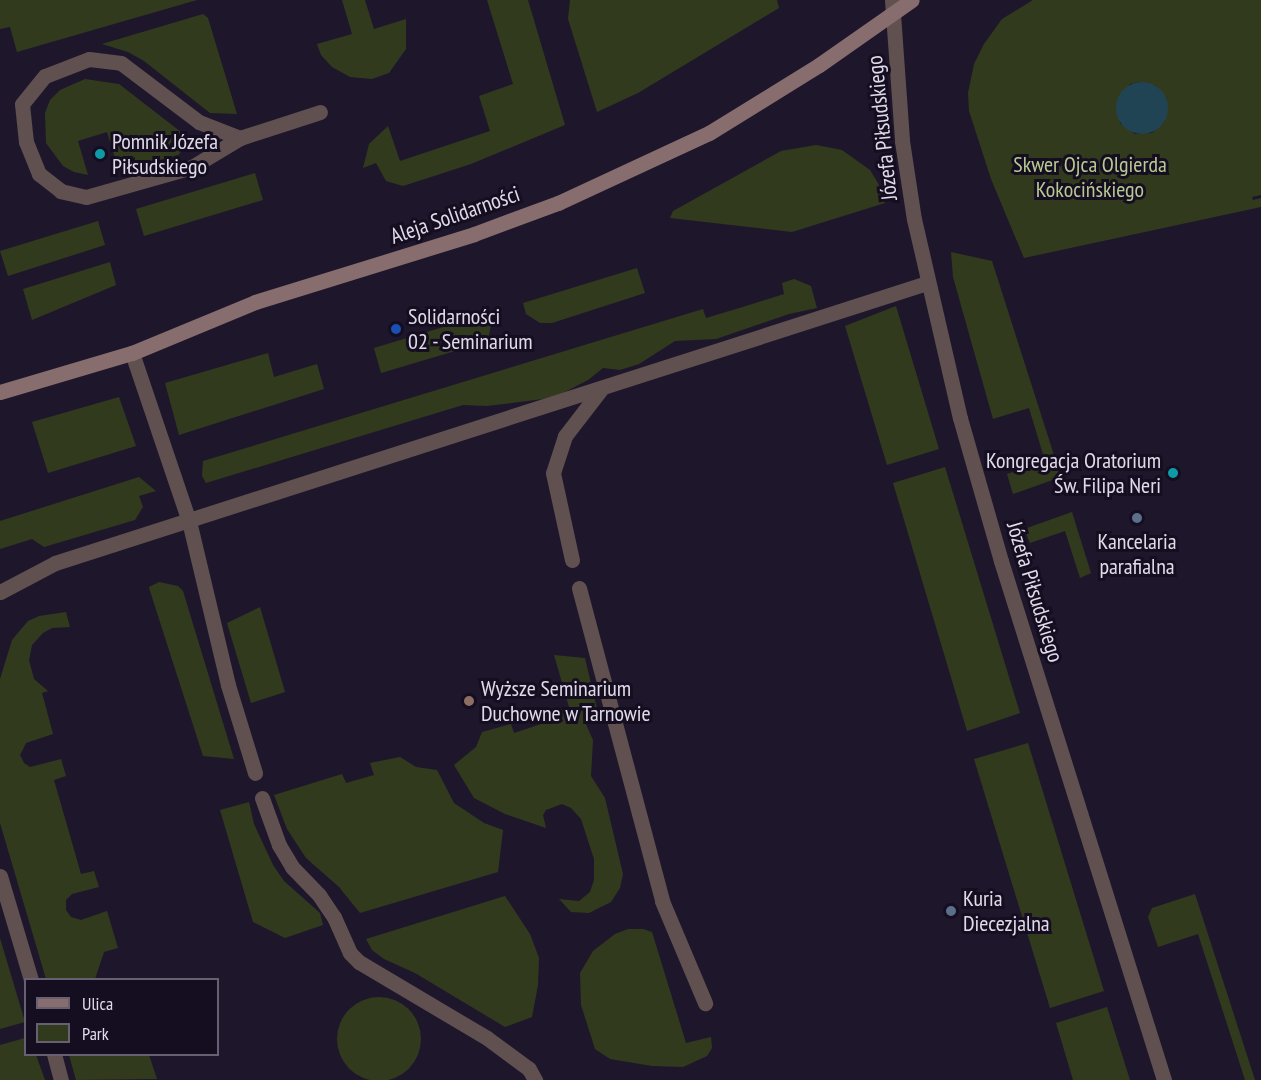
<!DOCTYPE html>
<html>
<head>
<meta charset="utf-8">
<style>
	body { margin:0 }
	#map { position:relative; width:1261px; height:1080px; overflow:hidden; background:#1e172b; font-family:"PT Sans Narrow",sans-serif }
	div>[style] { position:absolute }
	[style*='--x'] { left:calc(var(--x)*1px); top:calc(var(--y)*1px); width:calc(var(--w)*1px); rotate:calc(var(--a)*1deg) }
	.green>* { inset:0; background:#323a1e }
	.round { border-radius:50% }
	.water>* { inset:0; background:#214455 }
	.lane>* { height:15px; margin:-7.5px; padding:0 7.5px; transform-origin:7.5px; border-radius:7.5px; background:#605050 }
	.street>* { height:15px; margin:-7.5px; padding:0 7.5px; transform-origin:7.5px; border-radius:7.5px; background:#605050 }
	.secondary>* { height:15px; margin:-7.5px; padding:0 7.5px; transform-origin:7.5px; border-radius:7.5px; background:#876d6e }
	.dots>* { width:16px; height:16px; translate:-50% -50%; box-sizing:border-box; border:3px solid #150e21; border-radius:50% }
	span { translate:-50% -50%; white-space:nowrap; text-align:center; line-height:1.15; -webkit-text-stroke:6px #150e21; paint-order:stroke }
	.street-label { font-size:22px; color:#e0dbe9 }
	.poi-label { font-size:22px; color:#e0dbe9 }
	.left { translate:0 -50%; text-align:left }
	.right { translate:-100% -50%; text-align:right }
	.park-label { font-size:22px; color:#b8ca91 }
	.legend { position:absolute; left:24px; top:978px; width:195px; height:78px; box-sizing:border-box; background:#150e21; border:2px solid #666071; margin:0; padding:8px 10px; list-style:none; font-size:18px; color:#e0dbe9 }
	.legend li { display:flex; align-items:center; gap:12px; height:30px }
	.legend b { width:30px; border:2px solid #666071 }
</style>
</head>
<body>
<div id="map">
	<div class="green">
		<div style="clip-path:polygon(0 0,197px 0,17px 52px,10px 27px,0 29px)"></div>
		<div style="clip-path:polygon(342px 0,365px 0,374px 29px,406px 19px,406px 49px,389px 73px,372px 79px,350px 77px,332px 67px,321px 55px,317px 44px,352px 34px)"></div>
		<div style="clip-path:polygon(487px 0,528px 0,565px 125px,471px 164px,403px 186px,386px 181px,376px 163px,363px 168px,369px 144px,388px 126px,400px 161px,490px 131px,479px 96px,513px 84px)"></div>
		<div style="clip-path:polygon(570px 0,777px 0,779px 8px,638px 93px,597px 112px,568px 19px)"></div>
		<div style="clip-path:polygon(evenodd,1033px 0,1261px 0,1261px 195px,1252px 197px,1253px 200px,1261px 198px,1261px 207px,1024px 258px,991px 179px,969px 111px,968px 93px,974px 64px,984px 44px,1002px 19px,1033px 0,1140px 82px,1156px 86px,1166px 98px,1164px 122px,1152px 133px,1135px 134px,1120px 123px,1130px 84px,1140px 82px)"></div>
		<div style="clip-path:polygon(203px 14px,208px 18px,237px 114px,210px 113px,144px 61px,128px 52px,102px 44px)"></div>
		<div style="clip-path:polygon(85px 79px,119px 84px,181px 132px,185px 144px,183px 150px,178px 155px,119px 171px,107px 132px,78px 141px,88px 175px,74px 172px,63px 166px,46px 143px,45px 113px,50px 100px,60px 90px)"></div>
		<div style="clip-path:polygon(816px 145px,842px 150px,870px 170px,878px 183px,885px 203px,792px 232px,670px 218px,673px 211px,781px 151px)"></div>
		<div style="clip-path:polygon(255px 173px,263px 200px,144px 236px,136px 209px)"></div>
		<div style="clip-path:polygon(98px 221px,105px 245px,8px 276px,0 251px)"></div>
		<div style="clip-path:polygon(951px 252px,992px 261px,1061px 477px,1013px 494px,1007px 474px,1045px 461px,1029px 408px,993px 419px,953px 277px)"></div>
		<div style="clip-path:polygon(110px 262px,116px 285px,32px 320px,23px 289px)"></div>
		<div style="clip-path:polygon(637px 268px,645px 293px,552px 323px,540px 323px,526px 314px,523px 303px)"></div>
		<div style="clip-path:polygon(794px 279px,811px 286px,817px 308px,789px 314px,716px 339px,675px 341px,639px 364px,620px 370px,603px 368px,588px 380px,561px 394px,543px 399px,487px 406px,463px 405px,206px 483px,202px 476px,203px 461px,703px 309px,706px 318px,746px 306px,784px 294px,782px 283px)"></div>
		<div style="clip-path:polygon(896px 306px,939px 449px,887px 465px,845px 326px)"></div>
		<div style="clip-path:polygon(486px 314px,491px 325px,489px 335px,482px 343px,381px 373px,374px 348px)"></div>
		<div style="clip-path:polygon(268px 353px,274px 377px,317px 364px,324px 389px,179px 435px,165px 383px)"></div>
		<div style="clip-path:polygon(119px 397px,136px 446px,48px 473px,32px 422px)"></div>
		<div style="clip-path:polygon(945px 467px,1020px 713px,967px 731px,893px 483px)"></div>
		<div style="clip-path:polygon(139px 477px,156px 491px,139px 496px,143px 507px,135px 520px,44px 547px,32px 539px,0 549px,0 521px)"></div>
		<div style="clip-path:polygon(1072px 512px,1091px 573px,1080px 578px,1065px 531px,1030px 543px,1024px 529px)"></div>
		<div style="clip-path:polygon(159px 582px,178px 586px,183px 591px,234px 759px,203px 756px,150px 591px,149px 587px)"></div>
		<div style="clip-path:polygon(260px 607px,285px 692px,251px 703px,227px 623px)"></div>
		<div style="clip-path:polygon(66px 612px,70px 627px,52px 628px,43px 633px,32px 645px,29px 660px,34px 679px,48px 691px,42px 693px,53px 734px,26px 743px,20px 755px,24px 763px,30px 767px,61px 759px,66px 776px,54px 780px,81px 874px,94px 871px,99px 887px,72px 894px,66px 900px,66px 910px,71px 917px,81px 920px,107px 911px,118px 948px,104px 952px,95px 979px,46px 979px,0 823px,0 679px,12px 640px,28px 621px,39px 616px)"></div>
		<div style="clip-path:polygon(554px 655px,585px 658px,597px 709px,584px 720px,593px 740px,591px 776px,605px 798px,623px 874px,620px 888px,611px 902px,589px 913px,571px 912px,559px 899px,579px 901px,590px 892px,594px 880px,594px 859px,581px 819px,571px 808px,562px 804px,546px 810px,543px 815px,546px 828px,505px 814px,474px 798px,454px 765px,476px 747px,482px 732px,511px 724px,514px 733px,541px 724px,539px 717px,569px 707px)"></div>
		<div style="clip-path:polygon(1028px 743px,1104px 991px,1050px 1008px,974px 759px)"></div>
		<div style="clip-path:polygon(400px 757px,416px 767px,437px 770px,454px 803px,484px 823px,503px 830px,498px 872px,360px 913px,339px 887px,306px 858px,287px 829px,274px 795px,342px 774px,346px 783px,374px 775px,370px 763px)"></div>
		<div style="clip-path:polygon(249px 802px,254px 824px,273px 865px,284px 881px,320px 913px,323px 925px,285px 938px,253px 922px,220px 810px)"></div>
		<div style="clip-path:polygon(1195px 894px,1255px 1080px,1245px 1080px,1198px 934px,1158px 947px,1148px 917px,1152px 908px)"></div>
		<div style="clip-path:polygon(505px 896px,530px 934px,539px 958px,538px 985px,532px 1017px,505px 1027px,415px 973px,384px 959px,372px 950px,366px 939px)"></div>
		<div style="clip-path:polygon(628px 929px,643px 929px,652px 932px,686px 1043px,711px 1037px,712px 1048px,707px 1056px,683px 1067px,652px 1066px,610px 1059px,595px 1049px,581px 1005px,580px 973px,593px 951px,615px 934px)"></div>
		<div style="clip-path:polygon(0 938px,25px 1022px,0 1029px)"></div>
		<div class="round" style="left:337px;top:997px;width:84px;height:84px"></div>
		<div style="clip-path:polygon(1107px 1007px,1130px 1080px,1073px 1080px,1056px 1023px)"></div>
		<div style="clip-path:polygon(25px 1038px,26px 1054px,36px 1055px,45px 1080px,0 1080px,0 1045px)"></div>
		<div style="clip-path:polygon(69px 1055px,149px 1055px,157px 1079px,76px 1080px)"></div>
	</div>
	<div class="water">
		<div class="round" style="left:1116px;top:82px;width:52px;height:52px"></div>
	</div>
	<div class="lane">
		<div style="--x:240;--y:138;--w:56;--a:148.9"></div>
		<div style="--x:192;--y:167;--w:110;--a:164.2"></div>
		<div style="--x:86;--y:197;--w:26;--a:-167"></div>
		<div style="--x:61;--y:191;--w:28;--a:-142"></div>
		<div style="--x:39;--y:174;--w:35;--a:-112"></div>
		<div style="--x:26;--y:142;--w:38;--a:-96"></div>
		<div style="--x:22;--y:104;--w:36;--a:-51"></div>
		<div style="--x:45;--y:76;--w:47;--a:-21.1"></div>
		<div style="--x:89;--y:59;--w:32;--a:7"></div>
		<div style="--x:121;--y:63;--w:98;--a:37.1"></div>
		<div style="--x:199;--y:122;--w:44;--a:21.3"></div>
		<div style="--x:240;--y:138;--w:84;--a:-18"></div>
		<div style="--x:132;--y:353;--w:177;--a:71.3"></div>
		<div style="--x:189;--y:521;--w:169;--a:76.6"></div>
		<div style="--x:228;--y:685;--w:92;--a:72.9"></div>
		<div style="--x:572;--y:560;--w:89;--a:-102.3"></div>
		<div style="--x:553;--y:473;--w:39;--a:-72"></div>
		<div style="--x:565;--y:436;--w:61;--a:-52.4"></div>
		<div style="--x:579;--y:588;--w:324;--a:75.1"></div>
		<div style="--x:662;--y:901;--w:111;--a:67.1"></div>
		<div style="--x:0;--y:592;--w:62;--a:-27.8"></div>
		<div style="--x:55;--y:563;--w:916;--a:-17.8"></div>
		<div style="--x:262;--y:798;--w:50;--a:70.1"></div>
		<div style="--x:279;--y:845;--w:26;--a:59"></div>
		<div style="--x:292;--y:867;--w:39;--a:46"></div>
		<div style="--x:319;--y:895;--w:27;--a:56"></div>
		<div style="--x:334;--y:917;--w:39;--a:66"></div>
		<div style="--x:350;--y:953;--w:13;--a:45"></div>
		<div style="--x:359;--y:962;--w:149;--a:30.7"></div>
		<div style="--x:487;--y:1038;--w:52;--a:36.4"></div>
		<div style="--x:529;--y:1069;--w:13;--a:61"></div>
		<div style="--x:0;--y:876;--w:109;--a:73.4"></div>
		<div style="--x:54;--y:1054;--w:27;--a:75"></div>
	</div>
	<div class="street">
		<div style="--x:892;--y:0;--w:141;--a:85.9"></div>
		<div style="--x:902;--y:141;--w:79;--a:81.3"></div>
		<div style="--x:914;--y:219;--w:204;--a:77"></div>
		<div style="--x:960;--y:418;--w:149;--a:74"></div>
		<div style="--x:1001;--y:561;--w:544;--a:72.56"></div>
	</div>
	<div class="secondary">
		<div style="--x:0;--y:392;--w:138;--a:-16.5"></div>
		<div style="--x:132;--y:353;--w:133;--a:-22.5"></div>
		<div style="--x:255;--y:302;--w:229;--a:-17.2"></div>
		<div style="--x:474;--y:234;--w:90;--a:-20.3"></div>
		<div style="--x:558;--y:203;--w:166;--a:-24.9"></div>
		<div style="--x:709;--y:133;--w:129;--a:-31.7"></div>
		<div style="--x:819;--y:65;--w:113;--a:-35"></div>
	</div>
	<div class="dots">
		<div style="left:100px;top:154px;background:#0f9aa8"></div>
		<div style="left:396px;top:329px;background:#1a4fb4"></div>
		<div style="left:1173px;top:473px;background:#0f9aa8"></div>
		<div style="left:1137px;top:518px;background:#5c6f8a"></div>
		<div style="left:469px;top:701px;background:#8d6e63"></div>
		<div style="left:951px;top:911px;background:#5c6f8a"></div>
	</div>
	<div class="street-label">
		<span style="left:882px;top:128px;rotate:-96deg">Józefa Piłsudskiego</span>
		<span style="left:455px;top:215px;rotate:-19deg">Aleja Solidarności</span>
		<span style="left:1035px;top:592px;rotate:73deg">Józefa Piłsudskiego</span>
	</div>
	<div class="poi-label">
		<span class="left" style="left:112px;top:154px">Pomnik Józefa<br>Piłsudskiego</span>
		<span class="left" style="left:408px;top:329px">Solidarności<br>02 - Seminarium</span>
		<span class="right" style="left:1161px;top:473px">Kongregacja Oratorium<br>Św. Filipa Neri</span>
		<span style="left:1137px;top:554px">Kancelaria<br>parafialna</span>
		<span class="left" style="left:481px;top:701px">Wyższe Seminarium<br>Duchowne w Tarnowie</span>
		<span class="left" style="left:963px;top:911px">Kuria<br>Diecezjalna</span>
	</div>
	<div class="park-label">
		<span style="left:1090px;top:177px">Skwer Ojca Olgierda<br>Kokocińskiego</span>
	</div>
	<ul class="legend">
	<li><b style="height:8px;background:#876d6e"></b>Ulica</li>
	<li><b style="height:16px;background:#323a1e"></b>Park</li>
	</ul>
</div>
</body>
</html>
